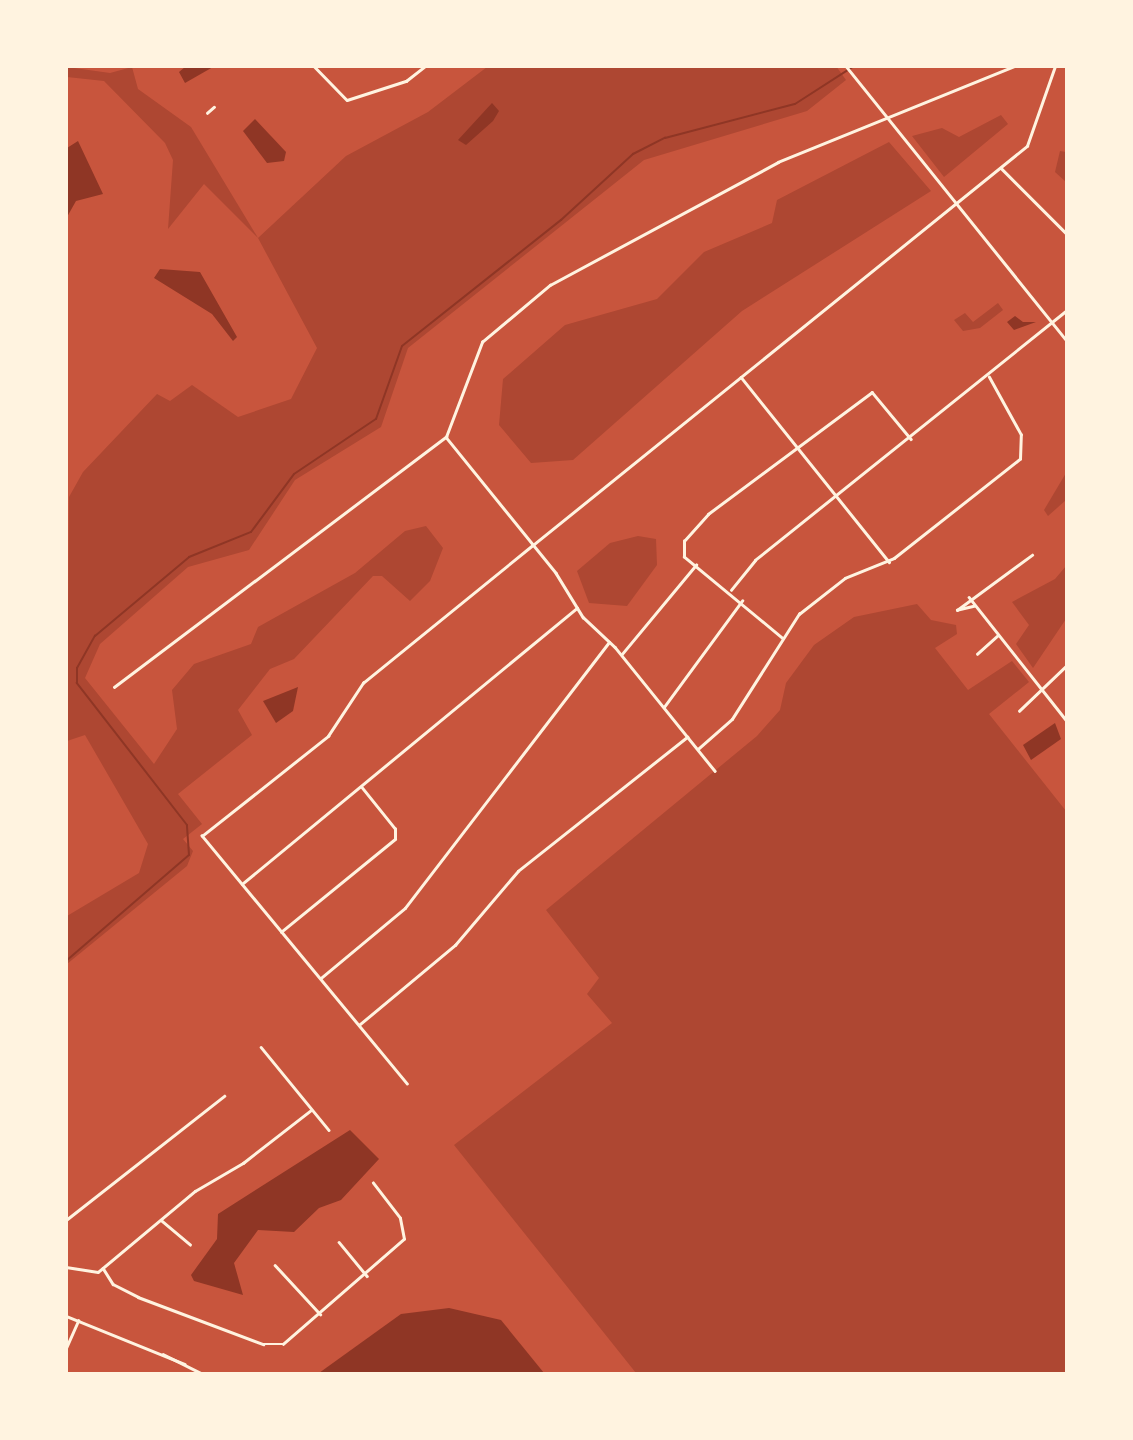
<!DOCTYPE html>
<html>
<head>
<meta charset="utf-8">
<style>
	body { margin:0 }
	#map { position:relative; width:1133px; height:1440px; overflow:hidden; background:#c8553d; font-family:Helvetica,sans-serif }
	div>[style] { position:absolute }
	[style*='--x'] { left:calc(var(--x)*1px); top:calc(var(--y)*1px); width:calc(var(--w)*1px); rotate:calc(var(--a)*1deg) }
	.green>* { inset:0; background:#ae4732 }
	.water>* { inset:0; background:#8f3625 }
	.stream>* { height:2px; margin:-1px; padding:0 1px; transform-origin:1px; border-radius:1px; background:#8f3625 }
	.minor>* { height:2.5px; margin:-1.25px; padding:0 1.25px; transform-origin:1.25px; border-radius:1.25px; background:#fff3e0 }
	.tertiary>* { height:2.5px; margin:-1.25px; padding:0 1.25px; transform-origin:1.25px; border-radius:1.25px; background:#fff3e0 }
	span { translate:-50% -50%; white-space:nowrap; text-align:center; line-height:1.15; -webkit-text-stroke:7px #fff3e0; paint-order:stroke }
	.frame { position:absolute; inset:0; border:68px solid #fff3e0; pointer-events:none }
</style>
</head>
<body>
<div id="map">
	<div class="green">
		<div style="clip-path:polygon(836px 66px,846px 80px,807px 111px,644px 160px,408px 348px,381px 427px,295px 480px,249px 550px,188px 567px,100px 644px,85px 678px,154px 764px,177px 729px,172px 690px,194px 664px,251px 644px,258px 627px,355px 573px,405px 531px,426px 526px,443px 548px,430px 581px,410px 601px,382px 576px,373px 576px,294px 659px,270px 669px,238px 710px,252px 735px,178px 794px,202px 824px,183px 839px,193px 851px,187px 866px,67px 964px,67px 916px,139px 873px,148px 844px,85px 735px,67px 741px,69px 497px,83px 472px,157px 394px,170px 401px,192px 385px,238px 417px,291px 399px,317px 348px,258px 238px,204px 184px,168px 229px,173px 160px,165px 143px,104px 81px,67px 77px,67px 67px,110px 73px,132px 67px,138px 89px,191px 127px,258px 238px,346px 156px,428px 112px,487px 67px)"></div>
		<div style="clip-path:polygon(1001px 115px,1008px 124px,944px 177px,912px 136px,942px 128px,959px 137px)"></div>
		<div style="clip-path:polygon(889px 142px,931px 191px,742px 311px,573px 460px,531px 463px,499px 425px,503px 379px,565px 325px,657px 299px,704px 252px,772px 223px,777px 200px)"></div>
		<div style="clip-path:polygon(1060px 151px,1066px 152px,1066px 182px,1055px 172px)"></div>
		<div style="clip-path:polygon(998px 303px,1003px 310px,980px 328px,963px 331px,954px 320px,965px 313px,973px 322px)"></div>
		<div style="clip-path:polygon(1066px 473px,1066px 500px,1048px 516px,1044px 510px)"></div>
		<div style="clip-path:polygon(638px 536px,656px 539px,657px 565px,627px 606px,589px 603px,577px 571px,610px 543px)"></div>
		<div style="clip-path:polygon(1066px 547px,1066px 619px,1033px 668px,1016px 644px,1029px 625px,1012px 602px,1055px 579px,1066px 566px)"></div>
		<div style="clip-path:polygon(917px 604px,931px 620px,956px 625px,957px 634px,935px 648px,968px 690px,1012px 661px,1029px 682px,989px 714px,1066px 811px,1066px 1373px,636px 1373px,454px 1145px,612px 1023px,587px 994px,599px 978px,546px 910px,757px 736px,780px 710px,786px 683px,814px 645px,854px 617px)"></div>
	</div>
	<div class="water">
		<div style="clip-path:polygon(185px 67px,185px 66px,213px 67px,185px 83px,179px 72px)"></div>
		<div style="clip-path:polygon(492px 103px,499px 111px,493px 121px,466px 145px,458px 140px)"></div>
		<div style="clip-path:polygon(255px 119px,286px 152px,284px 161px,267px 163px,243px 131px)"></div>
		<div style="clip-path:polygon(78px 141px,103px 194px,76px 201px,67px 217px,67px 148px)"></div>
		<div style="clip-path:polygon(160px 269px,200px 272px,237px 337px,233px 341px,212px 314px,154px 278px)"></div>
		<div style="clip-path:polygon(1015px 316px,1023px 322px,1036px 322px,1014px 330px,1007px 322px)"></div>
		<div style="clip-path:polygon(298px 687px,293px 711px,276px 723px,263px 701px)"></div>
		<div style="clip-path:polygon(1055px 723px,1061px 739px,1031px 760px,1023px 745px)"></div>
		<div style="clip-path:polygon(350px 1130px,379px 1159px,341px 1200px,319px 1208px,294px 1232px,258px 1230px,234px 1263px,243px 1295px,194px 1281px,191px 1275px,217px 1239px,218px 1214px)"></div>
		<div style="clip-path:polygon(449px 1308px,501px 1320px,544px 1373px,319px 1373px,401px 1314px)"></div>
	</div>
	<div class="stream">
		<div style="--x:66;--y:961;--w:162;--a:-40.8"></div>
		<div style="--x:189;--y:855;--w:30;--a:-94"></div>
		<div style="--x:187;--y:825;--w:180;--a:-127.8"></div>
		<div style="--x:77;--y:683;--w:15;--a:-90"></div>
		<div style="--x:77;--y:668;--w:37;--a:-61"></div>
		<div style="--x:95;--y:636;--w:123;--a:-40"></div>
		<div style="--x:189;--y:557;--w:67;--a:-22"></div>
		<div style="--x:251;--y:532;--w:72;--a:-53.4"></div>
		<div style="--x:294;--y:474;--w:99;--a:-33.9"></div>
		<div style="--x:376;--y:419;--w:77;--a:-70.4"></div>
		<div style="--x:402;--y:346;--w:203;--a:-38.4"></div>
		<div style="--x:561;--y:220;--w:98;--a:-42.5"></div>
		<div style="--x:633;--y:154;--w:36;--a:-27"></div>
		<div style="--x:665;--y:138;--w:134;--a:-14.7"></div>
		<div style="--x:795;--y:104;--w:70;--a:-32.8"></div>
	</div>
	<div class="minor">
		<div style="--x:314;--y:66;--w:47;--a:45.9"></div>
		<div style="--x:347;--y:100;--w:62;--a:-17.9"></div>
		<div style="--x:406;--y:81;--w:24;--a:-38"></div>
		<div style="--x:207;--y:113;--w:9;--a:-41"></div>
		<div style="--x:1001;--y:168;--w:92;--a:45"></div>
		<div style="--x:741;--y:377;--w:237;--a:51.3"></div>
		<div style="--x:446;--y:437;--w:175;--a:51"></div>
		<div style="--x:556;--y:573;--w:52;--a:58.5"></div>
		<div style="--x:583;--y:617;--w:44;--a:43.2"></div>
		<div style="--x:615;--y:647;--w:159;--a:51.1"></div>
		<div style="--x:731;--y:590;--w:38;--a:-51"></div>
		<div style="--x:755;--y:560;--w:398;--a:-38.7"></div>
		<div style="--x:969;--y:597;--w:157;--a:51.7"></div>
		<div style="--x:975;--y:606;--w:18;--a:167"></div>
		<div style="--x:957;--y:610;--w:93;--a:-36.3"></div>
		<div style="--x:782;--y:638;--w:127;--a:-140.4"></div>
		<div style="--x:684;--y:557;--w:16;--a:-90"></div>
		<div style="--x:684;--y:541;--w:36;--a:-48"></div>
		<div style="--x:708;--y:514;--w:204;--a:-36.6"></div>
		<div style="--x:872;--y:392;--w:61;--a:50.3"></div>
		<div style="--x:622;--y:654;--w:116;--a:-50.3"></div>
		<div style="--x:977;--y:654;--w:28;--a:-42"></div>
		<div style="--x:114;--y:687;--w:416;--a:-37"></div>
		<div style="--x:446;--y:437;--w:102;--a:-69.2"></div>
		<div style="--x:482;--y:342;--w:89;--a:-40"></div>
		<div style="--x:550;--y:285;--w:259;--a:-28.3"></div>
		<div style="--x:778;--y:162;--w:255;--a:-22.1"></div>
		<div style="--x:664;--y:707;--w:132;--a:-53.7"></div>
		<div style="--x:1019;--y:711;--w:65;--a:-43.8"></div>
		<div style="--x:698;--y:749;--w:45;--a:-41.4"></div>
		<div style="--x:732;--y:719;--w:125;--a:-57.5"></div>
		<div style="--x:799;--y:614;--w:58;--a:-38"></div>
		<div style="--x:845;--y:578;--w:53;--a:-22.2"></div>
		<div style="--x:894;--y:558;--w:160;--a:-38.2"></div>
		<div style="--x:1020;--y:459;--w:24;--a:-88"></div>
		<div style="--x:1021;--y:435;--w:66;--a:-118.9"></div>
		<div style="--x:242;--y:884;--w:434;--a:-39.5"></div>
		<div style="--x:281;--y:932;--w:147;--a:-39.2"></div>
		<div style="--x:395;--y:839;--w:10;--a:-90"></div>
		<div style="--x:395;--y:829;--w:53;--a:-128.8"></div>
		<div style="--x:321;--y:978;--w:109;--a:-39.8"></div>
		<div style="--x:405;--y:908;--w:335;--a:-52.5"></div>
		<div style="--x:359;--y:1025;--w:125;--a:-39.8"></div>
		<div style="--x:455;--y:945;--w:97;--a:-49.6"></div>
		<div style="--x:518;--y:871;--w:216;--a:-38.4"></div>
		<div style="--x:261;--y:1047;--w:107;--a:50.7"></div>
		<div style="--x:407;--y:1084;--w:322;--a:-129.6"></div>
		<div style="--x:202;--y:836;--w:161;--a:-38.4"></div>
		<div style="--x:328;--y:736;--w:64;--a:-56.6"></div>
		<div style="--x:363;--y:683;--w:219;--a:-39.1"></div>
		<div style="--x:66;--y:1220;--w:201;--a:-38.1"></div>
		<div style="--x:161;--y:1220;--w:38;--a:40"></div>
		<div style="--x:339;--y:1242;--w:44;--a:50.5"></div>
		<div style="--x:275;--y:1265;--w:67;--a:47.4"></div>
		<div style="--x:66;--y:1267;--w:32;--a:9"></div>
		<div style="--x:98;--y:1272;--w:126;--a:-39.9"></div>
		<div style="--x:195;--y:1191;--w:56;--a:-30.3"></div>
		<div style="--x:243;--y:1163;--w:86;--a:-37.9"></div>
		<div style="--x:103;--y:1268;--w:19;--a:58"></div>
		<div style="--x:113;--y:1284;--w:28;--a:27"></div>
		<div style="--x:138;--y:1297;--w:134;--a:20.6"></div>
		<div style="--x:263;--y:1344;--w:20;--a:0"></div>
		<div style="--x:283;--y:1344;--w:160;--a:-41"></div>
		<div style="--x:404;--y:1239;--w:21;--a:-101"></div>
		<div style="--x:400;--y:1218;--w:44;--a:-127.6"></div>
		<div style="--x:66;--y:1316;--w:128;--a:22"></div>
		<div style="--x:66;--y:1348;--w:30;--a:-66"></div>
		<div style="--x:163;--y:1354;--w:45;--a:26.6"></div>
	</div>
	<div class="tertiary">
		<div style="--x:846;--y:66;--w:351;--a:51.2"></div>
		<div style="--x:533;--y:545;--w:635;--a:-38.93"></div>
		<div style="--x:1027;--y:146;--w:85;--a:-70.7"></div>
	</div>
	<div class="frame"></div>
</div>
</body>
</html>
